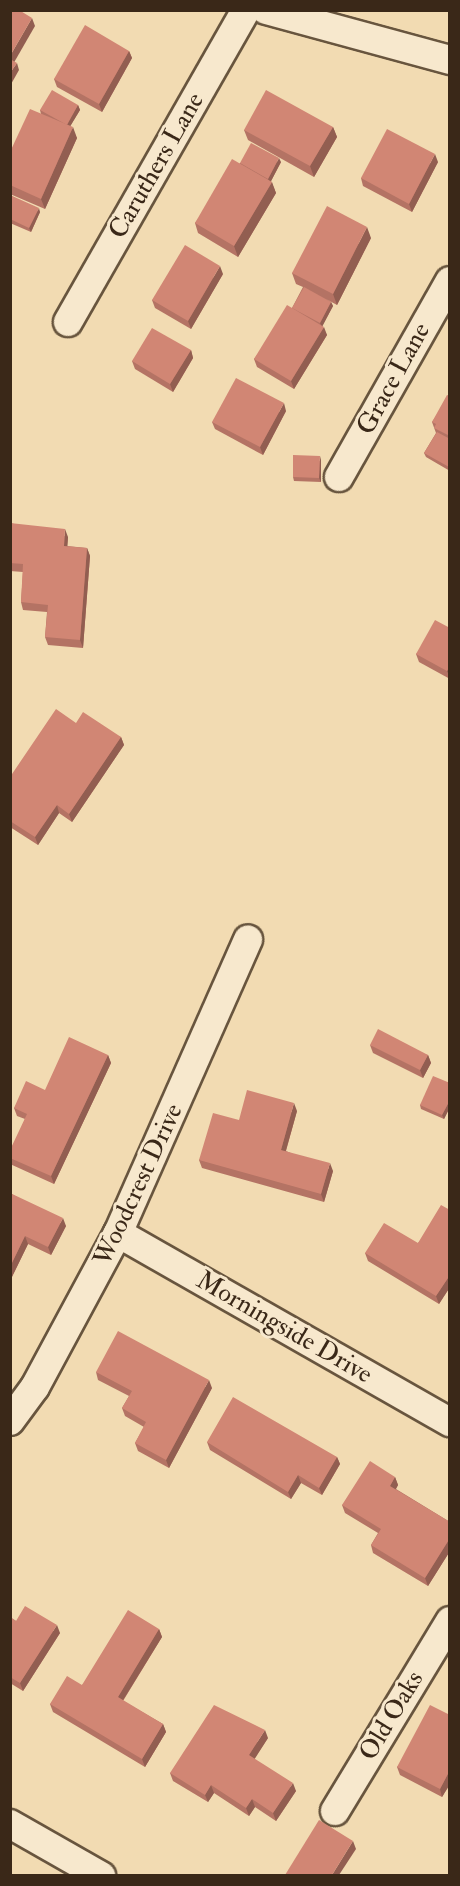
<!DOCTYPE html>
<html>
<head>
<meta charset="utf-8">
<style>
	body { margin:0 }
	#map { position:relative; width:460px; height:1886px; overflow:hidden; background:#f2dbb2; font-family:"IM FELL Double Pica",serif }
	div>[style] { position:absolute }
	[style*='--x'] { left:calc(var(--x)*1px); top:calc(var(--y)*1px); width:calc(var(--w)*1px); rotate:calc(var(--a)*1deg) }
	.roads { filter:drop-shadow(2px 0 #68553e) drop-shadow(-2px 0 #68553e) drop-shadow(0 2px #68553e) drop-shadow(0 -2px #68553e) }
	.street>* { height:28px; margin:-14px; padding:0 14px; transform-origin:14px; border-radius:14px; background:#f7e8cd }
	.wall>* { inset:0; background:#b47364 }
	.shaded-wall>* { inset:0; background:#925e51 }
	.building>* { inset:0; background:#d18674 }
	span { translate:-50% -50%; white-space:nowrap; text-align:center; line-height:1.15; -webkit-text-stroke:6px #f7e8cd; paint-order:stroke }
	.street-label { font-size:26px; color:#3a2818 }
	.frame { position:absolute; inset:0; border:12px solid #3a2818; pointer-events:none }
</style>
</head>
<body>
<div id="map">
	<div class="roads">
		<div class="street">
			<div style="--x:266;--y:10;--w:191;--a:15.2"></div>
			<div style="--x:68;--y:322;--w:359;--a:-60.3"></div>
			<div style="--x:339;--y:477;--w:225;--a:-60.5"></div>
			<div style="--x:118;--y:1233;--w:382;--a:29.7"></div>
			<div style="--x:10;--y:1421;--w:42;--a:-53.7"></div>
			<div style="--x:35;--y:1387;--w:175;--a:-61.7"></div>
			<div style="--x:118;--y:1233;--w:321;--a:-66.1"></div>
			<div style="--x:335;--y:1811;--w:222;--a:-58.8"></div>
			<div style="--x:10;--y:1824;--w:105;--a:29.7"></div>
		</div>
	</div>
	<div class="wall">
		<div style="clip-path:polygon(129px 51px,132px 58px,102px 112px,57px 87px,54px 79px)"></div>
		<div style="clip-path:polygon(78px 105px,80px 110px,70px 126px,77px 138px,45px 209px,10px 194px,10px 152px,41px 114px,40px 110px)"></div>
		<div style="clip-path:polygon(333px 127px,337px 137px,314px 177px,248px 140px,244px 130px)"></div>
		<div style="clip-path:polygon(281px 162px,271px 181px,276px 193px,238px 257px,198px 233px,195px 223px,240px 163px)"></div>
		<div style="clip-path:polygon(438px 162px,412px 212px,363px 186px,361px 178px)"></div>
		<div style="clip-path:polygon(10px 195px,40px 212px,31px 232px,10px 223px)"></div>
		<div style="clip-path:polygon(371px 238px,337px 305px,326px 299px,331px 302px,333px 306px,322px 326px,327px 335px,294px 389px,257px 367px,254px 359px,292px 308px,303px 287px,296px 284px,292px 273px)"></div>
		<div style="clip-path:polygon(223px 274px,191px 329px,155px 308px,152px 300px)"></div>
		<div style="clip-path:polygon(191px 350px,193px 358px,173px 392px,135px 369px,132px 361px)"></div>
		<div style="clip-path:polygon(450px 396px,450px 471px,426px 457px,424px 453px,436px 433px,432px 422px)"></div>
		<div style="clip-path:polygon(286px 411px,263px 455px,215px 429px,212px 422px)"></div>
		<div style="clip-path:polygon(321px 460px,321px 482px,294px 481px,293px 477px)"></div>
		<div style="clip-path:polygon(10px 523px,68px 537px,67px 546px,87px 548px,90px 556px,83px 648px,48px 645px,45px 637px,47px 612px,23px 610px,21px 602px,23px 572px,10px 571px)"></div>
		<div style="clip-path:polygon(450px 628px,450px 679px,419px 662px,416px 654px)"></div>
		<div style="clip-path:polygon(76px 723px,121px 737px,124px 745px,72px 822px,59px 813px,38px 845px,10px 827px,10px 777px)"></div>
		<div style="clip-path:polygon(370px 1045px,428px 1055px,431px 1063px,423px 1078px,373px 1053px)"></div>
		<div style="clip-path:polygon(108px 1055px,111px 1063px,54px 1184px,10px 1164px,10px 1158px,25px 1119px,17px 1116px,14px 1108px)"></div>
		<div style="clip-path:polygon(450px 1083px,450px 1107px,444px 1119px,421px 1109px,420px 1105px)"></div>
		<div style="clip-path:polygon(297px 1111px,286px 1151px,333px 1171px,324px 1202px,202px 1168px,199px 1160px,239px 1120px)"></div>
		<div style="clip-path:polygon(10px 1193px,66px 1226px,51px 1255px,28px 1244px,10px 1281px)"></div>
		<div style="clip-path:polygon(450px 1210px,450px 1287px,439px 1304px,368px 1261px,365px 1253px,418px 1243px)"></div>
		<div style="clip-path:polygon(96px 1372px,212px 1388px,169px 1468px,138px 1451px,135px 1443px,144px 1427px,125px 1416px,122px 1408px,129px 1396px,98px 1380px)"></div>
		<div style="clip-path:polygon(207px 1442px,337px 1457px,340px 1464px,322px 1495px,301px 1483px,291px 1499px,210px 1450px)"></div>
		<div style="clip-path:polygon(395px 1477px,398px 1485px,396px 1489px,450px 1522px,450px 1551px,428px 1586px,373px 1553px,371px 1545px,378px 1533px,345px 1513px,342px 1505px)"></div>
		<div style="clip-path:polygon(10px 1617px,16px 1621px,60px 1633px,23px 1691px,10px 1683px)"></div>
		<div style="clip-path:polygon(159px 1629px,162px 1637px,123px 1701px,163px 1724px,166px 1732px,145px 1767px,53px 1712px,50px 1704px,82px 1685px)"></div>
		<div style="clip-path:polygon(450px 1715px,450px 1784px,442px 1797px,400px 1775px,397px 1767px)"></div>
		<div style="clip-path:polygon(268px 1738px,254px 1759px,296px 1791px,276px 1821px,255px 1807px,249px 1816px,214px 1793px,208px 1802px,173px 1781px,170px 1773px)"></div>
	</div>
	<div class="shaded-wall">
		<div style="clip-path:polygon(32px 18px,35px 26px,12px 66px,10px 63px,10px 56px)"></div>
		<div style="clip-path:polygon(129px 51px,132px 58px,102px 112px,99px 104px)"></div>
		<div style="clip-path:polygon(17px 63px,19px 70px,10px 86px,10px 73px)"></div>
		<div style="clip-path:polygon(78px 105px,80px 110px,68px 130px,66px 125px)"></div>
		<div style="clip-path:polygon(73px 127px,77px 138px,45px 209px,41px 199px)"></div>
		<div style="clip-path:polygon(333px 127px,337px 137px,314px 177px,310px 166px)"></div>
		<div style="clip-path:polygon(435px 154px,438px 162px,412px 212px,409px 204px)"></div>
		<div style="clip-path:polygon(279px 158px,281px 162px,270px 183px,268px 179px)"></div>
		<div style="clip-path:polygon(272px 182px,276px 193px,238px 257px,234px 246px)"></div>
		<div style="clip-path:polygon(39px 208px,40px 212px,31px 232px,29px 228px)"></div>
		<div style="clip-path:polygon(367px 227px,371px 238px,337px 305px,333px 294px)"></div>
		<div style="clip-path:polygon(220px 266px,223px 274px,191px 329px,188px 321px)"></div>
		<div style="clip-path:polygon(331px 302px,333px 306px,322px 327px,320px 323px)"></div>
		<div style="clip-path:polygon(324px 327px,327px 335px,294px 389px,291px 381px)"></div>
		<div style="clip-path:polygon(191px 350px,193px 358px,173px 392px,170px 384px)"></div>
		<div style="clip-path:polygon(284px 403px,286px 411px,263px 455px,260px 447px)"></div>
		<div style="clip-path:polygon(320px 456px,321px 460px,321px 482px,319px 478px)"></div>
		<div style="clip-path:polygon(65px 529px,68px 537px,67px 554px,64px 546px)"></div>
		<div style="clip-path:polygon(87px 548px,90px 556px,83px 648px,80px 640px)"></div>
		<div style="clip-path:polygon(450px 666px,450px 678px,447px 671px)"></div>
		<div style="clip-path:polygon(121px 737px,124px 745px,72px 822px,69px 814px)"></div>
		<div style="clip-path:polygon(57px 805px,59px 813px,38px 845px,35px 837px)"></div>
		<div style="clip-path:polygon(108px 1055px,111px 1063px,54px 1184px,51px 1176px)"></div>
		<div style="clip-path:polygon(428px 1055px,431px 1063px,423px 1078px,420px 1070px)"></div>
		<div style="clip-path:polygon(450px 1100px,450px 1107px,444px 1119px,442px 1115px)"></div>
		<div style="clip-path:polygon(294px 1103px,297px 1111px,284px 1157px,281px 1150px)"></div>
		<div style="clip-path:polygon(330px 1163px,333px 1171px,324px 1202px,321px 1194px)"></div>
		<div style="clip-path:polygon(63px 1218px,66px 1226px,51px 1255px,48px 1247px)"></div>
		<div style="clip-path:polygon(25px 1236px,28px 1244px,10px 1281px,10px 1267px)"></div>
		<div style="clip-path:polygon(450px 1275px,450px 1287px,439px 1304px,436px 1296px)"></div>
		<div style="clip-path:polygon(209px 1380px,212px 1388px,169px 1468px,166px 1460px)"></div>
		<div style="clip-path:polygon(337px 1457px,340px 1464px,322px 1495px,319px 1488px)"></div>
		<div style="clip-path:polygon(298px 1475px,301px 1483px,291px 1499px,288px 1492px)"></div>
		<div style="clip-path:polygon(395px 1477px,398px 1485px,393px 1494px,390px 1486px)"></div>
		<div style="clip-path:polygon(450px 1538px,450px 1551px,428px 1586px,425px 1578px)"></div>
		<div style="clip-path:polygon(57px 1625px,60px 1633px,23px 1691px,20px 1683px)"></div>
		<div style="clip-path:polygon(159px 1629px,162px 1637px,120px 1705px,118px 1697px)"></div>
		<div style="clip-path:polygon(163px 1724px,166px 1732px,145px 1767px,142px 1759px)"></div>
		<div style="clip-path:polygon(265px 1730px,268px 1738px,252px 1763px,249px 1755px)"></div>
		<div style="clip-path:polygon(450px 1770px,450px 1784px,442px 1797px,440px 1789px)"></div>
		<div style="clip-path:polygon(293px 1783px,296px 1791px,276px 1821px,273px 1813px)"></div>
		<div style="clip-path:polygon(211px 1785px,214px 1793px,208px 1802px,205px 1795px)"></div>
		<div style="clip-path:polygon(252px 1799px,255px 1807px,249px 1816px,246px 1808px)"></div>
		<div style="clip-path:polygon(353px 1841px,356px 1849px,339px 1875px,332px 1875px)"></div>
	</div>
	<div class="building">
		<div style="clip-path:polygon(10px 10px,19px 10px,32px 18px,10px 56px)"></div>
		<div style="clip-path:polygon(85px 25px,129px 51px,99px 104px,54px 79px)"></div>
		<div style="clip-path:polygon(10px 59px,17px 63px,10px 73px)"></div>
		<div style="clip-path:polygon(52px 90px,78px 105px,67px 125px,40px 110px)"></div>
		<div style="clip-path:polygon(266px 90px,333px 127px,310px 166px,244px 130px)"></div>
		<div style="clip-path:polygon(30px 109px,73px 127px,41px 199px,10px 185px,10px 152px)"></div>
		<div style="clip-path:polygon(387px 129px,435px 154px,409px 204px,361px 178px)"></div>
		<div style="clip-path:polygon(251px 143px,279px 158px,268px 179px,240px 163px)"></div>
		<div style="clip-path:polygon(232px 159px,272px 182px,234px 246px,195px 223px)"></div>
		<div style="clip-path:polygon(10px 195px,39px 208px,29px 228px,10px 219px)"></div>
		<div style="clip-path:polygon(327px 206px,367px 227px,333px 294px,292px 273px)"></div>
		<div style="clip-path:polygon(185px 245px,220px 266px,188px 321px,152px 300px)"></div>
		<div style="clip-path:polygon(304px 287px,331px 302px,320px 323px,292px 308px)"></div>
		<div style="clip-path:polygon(287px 305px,324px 327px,291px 381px,254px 359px)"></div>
		<div style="clip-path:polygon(152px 328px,191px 350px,170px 384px,132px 361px)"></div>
		<div style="clip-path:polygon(236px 378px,284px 403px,260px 447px,212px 422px)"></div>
		<div style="clip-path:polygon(447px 395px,450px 396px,450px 436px,434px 428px,436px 424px,432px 422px)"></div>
		<div style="clip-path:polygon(437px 432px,450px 439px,449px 467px,424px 453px)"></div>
		<div style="clip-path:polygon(293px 455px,320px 456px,319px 478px,293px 477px)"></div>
		<div style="clip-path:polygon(10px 523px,65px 529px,64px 546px,87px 548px,80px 640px,45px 637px,48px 605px,21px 602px,23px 564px,10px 563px)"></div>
		<div style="clip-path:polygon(435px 620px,450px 628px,450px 666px,447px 671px,416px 654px)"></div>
		<div style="clip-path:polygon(56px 709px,76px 723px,83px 712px,121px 737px,69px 814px,57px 805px,35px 837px,10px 821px,10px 777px)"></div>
		<div style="clip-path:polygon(378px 1029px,428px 1055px,420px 1070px,370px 1045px)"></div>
		<div style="clip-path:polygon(69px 1037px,108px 1055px,51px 1176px,10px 1158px,10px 1150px,27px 1114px,14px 1108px,26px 1081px,45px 1090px)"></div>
		<div style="clip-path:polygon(433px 1076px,450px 1083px,450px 1100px,442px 1115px,420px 1105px)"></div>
		<div style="clip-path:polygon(247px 1090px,294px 1103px,281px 1150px,330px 1163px,321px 1194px,199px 1160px,213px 1113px,239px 1120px)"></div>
		<div style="clip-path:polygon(10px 1193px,63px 1218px,48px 1247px,25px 1236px,10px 1267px)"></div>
		<div style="clip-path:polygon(441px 1205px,450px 1210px,450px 1275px,436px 1296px,365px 1253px,384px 1223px,418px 1243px)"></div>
		<div style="clip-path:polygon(118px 1331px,209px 1380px,166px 1460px,135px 1443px,146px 1422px,122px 1408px,132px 1391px,96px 1372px)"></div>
		<div style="clip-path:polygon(233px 1397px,337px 1457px,319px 1488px,298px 1475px,288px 1492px,207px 1442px)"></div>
		<div style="clip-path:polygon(370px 1461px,395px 1477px,390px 1486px,450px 1522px,450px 1538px,425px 1578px,371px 1545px,381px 1529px,342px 1505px)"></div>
		<div style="clip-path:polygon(25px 1606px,57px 1625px,20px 1683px,10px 1677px,10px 1617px,16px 1621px)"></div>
		<div style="clip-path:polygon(128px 1610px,159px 1629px,118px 1697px,163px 1724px,142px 1759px,50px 1704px,67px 1676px,82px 1685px)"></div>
		<div style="clip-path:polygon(214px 1705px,265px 1730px,249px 1755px,293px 1783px,273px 1813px,252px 1799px,246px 1808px,211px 1785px,205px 1795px,170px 1773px)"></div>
		<div style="clip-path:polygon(430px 1705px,450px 1715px,450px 1770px,440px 1789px,397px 1767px)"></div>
		<div style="clip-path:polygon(319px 1820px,353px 1841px,332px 1875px,285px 1875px)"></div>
	</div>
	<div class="street-label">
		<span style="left:157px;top:166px;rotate:-60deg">Caruthers Lane</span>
		<span style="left:394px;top:379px;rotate:-61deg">Grace Lane</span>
		<span style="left:139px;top:1185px;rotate:-65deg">Woodcrest Drive</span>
		<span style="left:284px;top:1328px;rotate:30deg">Morningside Drive</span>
		<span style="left:392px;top:1716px;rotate:-59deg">Old Oaks</span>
	</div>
	<div class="frame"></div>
</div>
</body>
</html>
